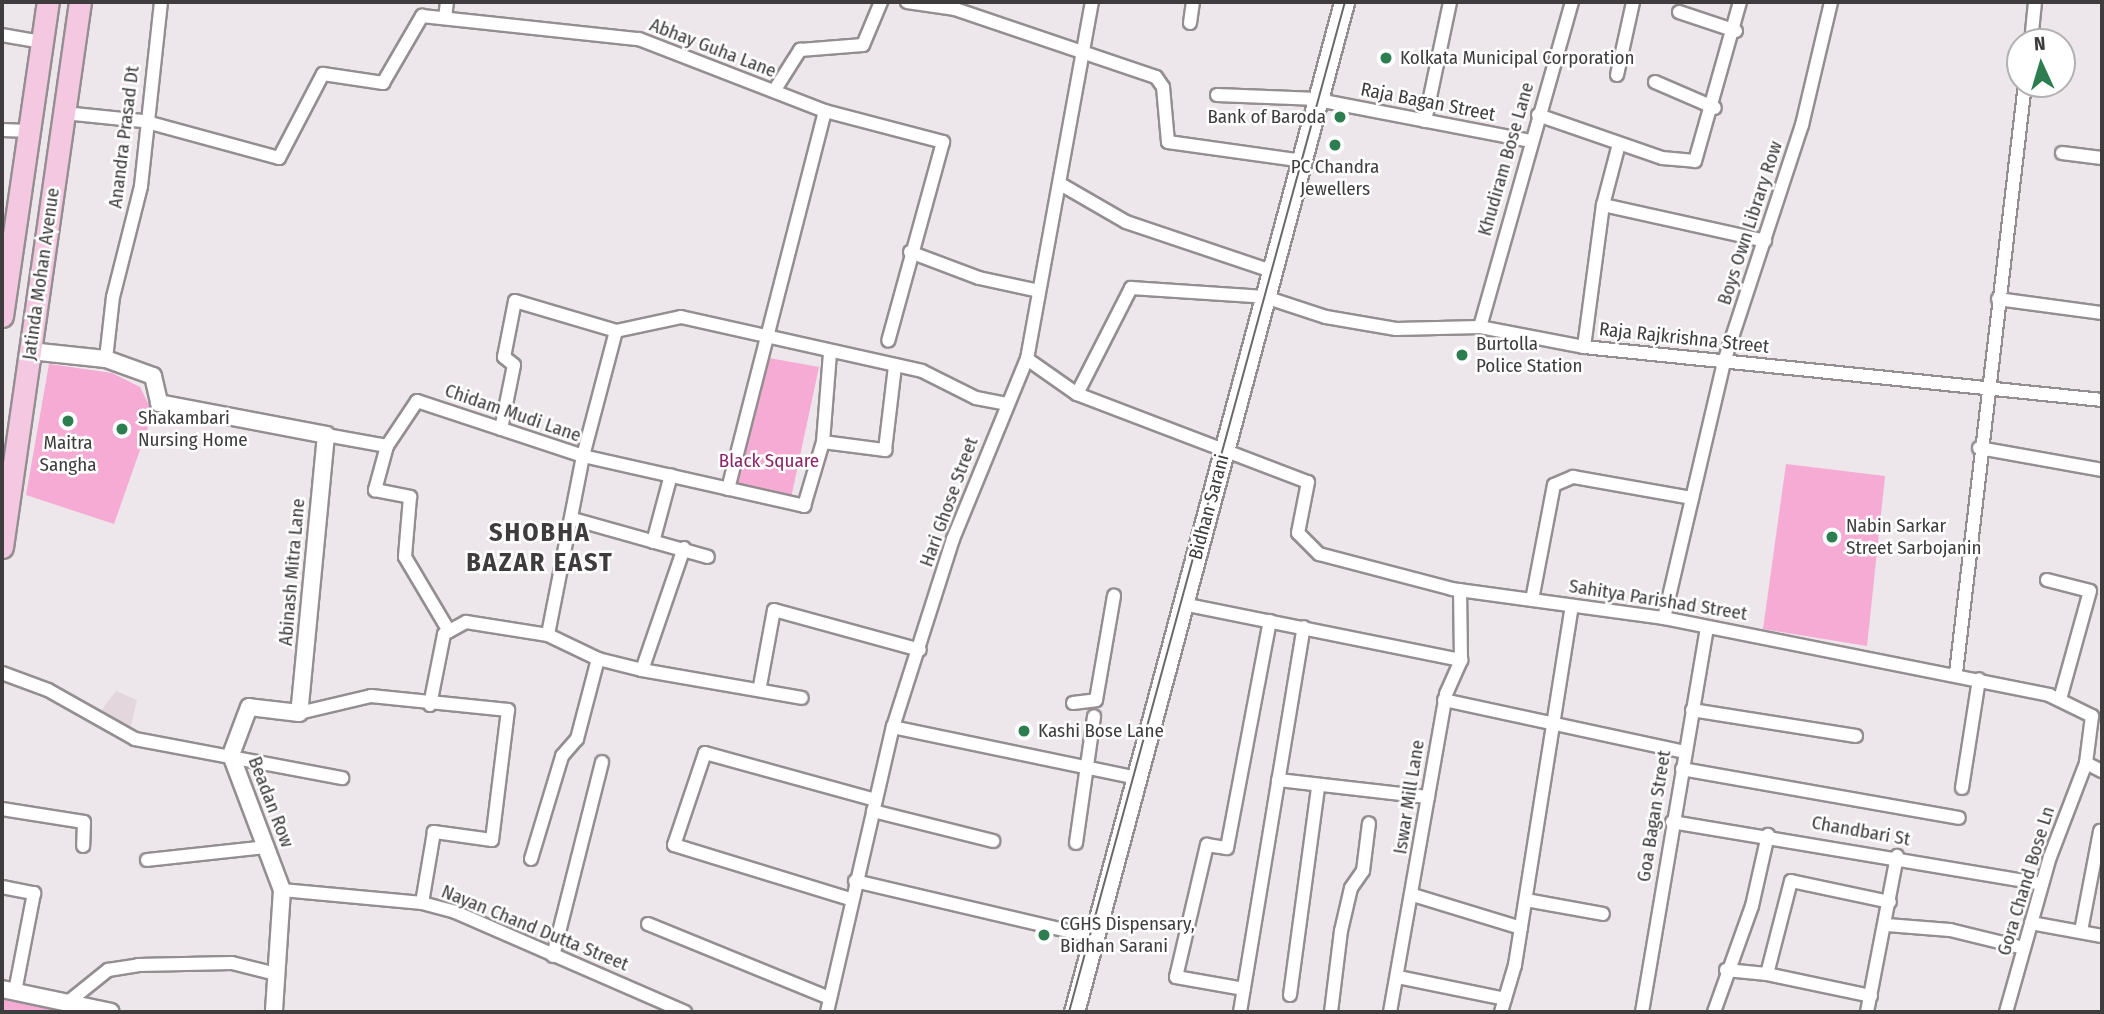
<!DOCTYPE html>
<html>
<head>
<meta charset="utf-8">
<style>
	body { margin:0 }
	#map { position:relative; width:2104px; height:1014px; overflow:hidden; background:#ede6ea; font-family:"Fira Sans Condensed",sans-serif }
	div>[style] { position:absolute }
	[style*='--x'] { left:calc(var(--x)*1px); top:calc(var(--y)*1px); width:calc(var(--w)*1px); rotate:calc(var(--a)*1deg) }
	.built>* { inset:0; background:#e3d6dc }
	.green>* { inset:0; background:#f5abd4 }
	.roads { filter:drop-shadow(2px 0 #948e91) drop-shadow(-2px 0 #948e91) drop-shadow(0 2px #948e91) drop-shadow(0 -2px #948e91) }
	.minor>* { height:12px; margin:-6px; padding:0 6px; transform-origin:6px; border-radius:6px; background:#fff }
	.tertiary>* { height:16px; margin:-8px; padding:0 8px; transform-origin:8px; border-radius:8px; background:#fff }
	.secondary>* { height:19px; margin:-9.5px; padding:0 9.5px; transform-origin:9.5px; border-radius:9.5px; background:#fff }
	.primary>* { height:21px; margin:-10.5px; padding:0 10.5px; transform-origin:10.5px; border-radius:10.5px; background:#f3c8e0 }
	.tram>* { height:2px; margin:-1px; padding:0 1px; transform-origin:1px; border-radius:1px; background:#6c686a }
	.dots>* { width:19px; height:19px; translate:-50% -50%; box-sizing:border-box; border:4px solid #fff; border-radius:50% }
	span { translate:-50% -50%; white-space:nowrap; text-align:center; line-height:1.15; -webkit-text-stroke:5px #fff; paint-order:stroke }
	.street-label { font-size:19px; color:#3e3c3d }
	.poi-label { font-size:19px; color:#3e3c3d }
	.left { translate:0 -50%; text-align:left }
	.right { translate:-100% -50%; text-align:right }
	.park-label { font-size:19px; color:#8a2667 }
	.district-label { font-size:26px; color:#3e3c3d; font-weight:700; letter-spacing:2px }
	.frame { position:absolute; inset:0; border:4px solid #3e3c3d; pointer-events:none }
	.north { position:absolute; left:2006px; top:28px; width:70px; height:70px; box-sizing:border-box; background:#fff; border:2px solid #b2b1b1; border-radius:50%; rotate:356deg; font-size:19px; font-weight:700; line-height:28px; text-align:center; color:#3e3c3d }
	.north::after { content:''; display:block; margin:auto; width:24px; height:32px; background:#2c7d4f; clip-path:polygon(50% 0,100% 100%,50% 72%,0 100%) }
</style>
</head>
<body>
<div id="map">
	<div class="built">
		<div style="clip-path:polygon(116px 691px,137px 700px,130px 729px,98px 715px)"></div>
	</div>
	<div class="green">
		<div style="clip-path:polygon(769px 358px,819px 367px,791px 498px,733px 485px)"></div>
		<div style="clip-path:polygon(49px 364px,112px 373px,140px 387px,153px 413px,114px 524px,26px 495px)"></div>
		<div style="clip-path:polygon(1786px 464px,1885px 476px,1867px 646px,1763px 629px)"></div>
		<div style="clip-path:polygon(2px 998px,68px 1012px,2px 1012px)"></div>
	</div>
	<div class="roads">
		<div class="minor">
			<div style="--x:907;--y:2;--w:49;--a:8.3"></div>
			<div style="--x:955;--y:9;--w:212;--a:18.7"></div>
			<div style="--x:1156;--y:77;--w:12;--a:55"></div>
			<div style="--x:1163;--y:87;--w:55;--a:84.8"></div>
			<div style="--x:1168;--y:142;--w:136;--a:8"></div>
			<div style="--x:1679;--y:12;--w:60;--a:18.4"></div>
			<div style="--x:445;--y:18;--w:16;--a:-83"></div>
			<div style="--x:1190;--y:23;--w:21;--a:-82"></div>
			<div style="--x:2;--y:35;--w:41;--a:9.9"></div>
			<div style="--x:2031;--y:42;--w:40;--a:-84.3"></div>
			<div style="--x:1617;--y:75;--w:75;--a:-77.6"></div>
			<div style="--x:1655;--y:82;--w:65;--a:23.4"></div>
			<div style="--x:774;--y:91;--w:49;--a:-57.6"></div>
			<div style="--x:800;--y:50;--w:63;--a:-4.5"></div>
			<div style="--x:863;--y:45;--w:47;--a:-67.3"></div>
			<div style="--x:1217;--y:95;--w:101;--a:2.3"></div>
			<div style="--x:1318;--y:100;--w:216;--a:10.9"></div>
			<div style="--x:64;--y:113;--w:79;--a:5.8"></div>
			<div style="--x:143;--y:121;--w:141;--a:15.2"></div>
			<div style="--x:279;--y:158;--w:95;--a:-62.4"></div>
			<div style="--x:323;--y:74;--w:61;--a:8.5"></div>
			<div style="--x:383;--y:83;--w:78;--a:-59.8"></div>
			<div style="--x:422;--y:16;--w:218;--a:6.1"></div>
			<div style="--x:639;--y:39;--w:199;--a:21.2"></div>
			<div style="--x:825;--y:111;--w:122;--a:14.7"></div>
			<div style="--x:943;--y:142;--w:206;--a:105.4"></div>
			<div style="--x:1538;--y:115;--w:131;--a:19.1"></div>
			<div style="--x:1662;--y:158;--w:33;--a:5"></div>
			<div style="--x:1695;--y:161;--w:165;--a:-74.2"></div>
			<div style="--x:1425;--y:121;--w:122;--a:-78.1"></div>
			<div style="--x:2;--y:130;--w:25;--a:2"></div>
			<div style="--x:2062;--y:153;--w:40;--a:7.1"></div>
			<div style="--x:1062;--y:185;--w:74;--a:30"></div>
			<div style="--x:1126;--y:222;--w:157;--a:18.6"></div>
			<div style="--x:1603;--y:205;--w:166;--a:12.5"></div>
			<div style="--x:910;--y:252;--w:74;--a:20.6"></div>
			<div style="--x:979;--y:278;--w:61;--a:12.2"></div>
			<div style="--x:1998;--y:299;--w:105;--a:7.7"></div>
			<div style="--x:1480;--y:327;--w:338;--a:-74.2"></div>
			<div style="--x:616;--y:331;--w:129;--a:104.8"></div>
			<div style="--x:583;--y:456;--w:227;--a:12.7"></div>
			<div style="--x:804;--y:506;--w:67;--a:-73.5"></div>
			<div style="--x:823;--y:442;--w:89;--a:-85.5"></div>
			<div style="--x:1584;--y:347;--w:143;--a:-82.4"></div>
			<div style="--x:1603;--y:205;--w:63;--a:-75.3"></div>
			<div style="--x:106;--y:359;--w:62;--a:-83.6"></div>
			<div style="--x:113;--y:297;--w:114;--a:-75.8"></div>
			<div style="--x:141;--y:186;--w:185;--a:-83.8"></div>
			<div style="--x:1027;--y:359;--w:61;--a:35"></div>
			<div style="--x:1077;--y:394;--w:247;--a:20.9"></div>
			<div style="--x:1308;--y:482;--w:52;--a:101.1"></div>
			<div style="--x:1298;--y:533;--w:30;--a:45"></div>
			<div style="--x:1319;--y:554;--w:138;--a:14.7"></div>
			<div style="--x:1452;--y:589;--w:214;--a:7.8"></div>
			<div style="--x:1664;--y:618;--w:393;--a:11.3"></div>
			<div style="--x:2049;--y:695;--w:48;--a:26"></div>
			<div style="--x:2092;--y:716;--w:47;--a:97.3"></div>
			<div style="--x:2086;--y:763;--w:18;--a:27"></div>
			<div style="--x:1077;--y:394;--w:119;--a:-63"></div>
			<div style="--x:1131;--y:288;--w:134;--a:3.8"></div>
			<div style="--x:1265;--y:297;--w:64;--a:18.2"></div>
			<div style="--x:1326;--y:317;--w:71;--a:9.7"></div>
			<div style="--x:1396;--y:329;--w:84;--a:-1.4"></div>
			<div style="--x:1480;--y:327;--w:106;--a:10.9"></div>
			<div style="--x:1584;--y:347;--w:521;--a:5.84"></div>
			<div style="--x:501;--y:429;--w:65;--a:-78.5"></div>
			<div style="--x:514;--y:365;--w:13;--a:-141"></div>
			<div style="--x:504;--y:357;--w:57;--a:-78.9"></div>
			<div style="--x:515;--y:301;--w:105;--a:16.5"></div>
			<div style="--x:616;--y:331;--w:66;--a:-12.2"></div>
			<div style="--x:681;--y:317;--w:247;--a:12.6"></div>
			<div style="--x:922;--y:371;--w:60;--a:26.6"></div>
			<div style="--x:976;--y:398;--w:31;--a:11"></div>
			<div style="--x:326;--y:435;--w:62;--a:10.2"></div>
			<div style="--x:387;--y:446;--w:54;--a:-56.3"></div>
			<div style="--x:417;--y:401;--w:175;--a:18.3"></div>
			<div style="--x:583;--y:456;--w:182;--a:101.1"></div>
			<div style="--x:823;--y:442;--w:63;--a:7.4"></div>
			<div style="--x:885;--y:450;--w:85;--a:-83.2"></div>
			<div style="--x:387;--y:446;--w:46;--a:105.3"></div>
			<div style="--x:375;--y:490;--w:36;--a:11"></div>
			<div style="--x:410;--y:497;--w:60;--a:94.8"></div>
			<div style="--x:405;--y:557;--w:86;--a:59.3"></div>
			<div style="--x:1979;--y:448;--w:125;--a:10.1"></div>
			<div style="--x:728;--y:489;--w:390;--a:-75.6"></div>
			<div style="--x:573;--y:519;--w:140;--a:15.7"></div>
			<div style="--x:653;--y:542;--w:69;--a:-75"></div>
			<div style="--x:2047;--y:580;--w:44;--a:14.3"></div>
			<div style="--x:2090;--y:591;--w:112;--a:105.5"></div>
			<div style="--x:1532;--y:600;--w:117;--a:-79.2"></div>
			<div style="--x:1554;--y:485;--w:21;--a:-23"></div>
			<div style="--x:1573;--y:477;--w:121;--a:10"></div>
			<div style="--x:1183;--y:604;--w:284;--a:11.4"></div>
			<div style="--x:1664;--y:618;--w:263;--a:-76.8"></div>
			<div style="--x:1724;--y:362;--w:250;--a:-71.8"></div>
			<div style="--x:1802;--y:125;--w:126;--a:-76.7"></div>
			<div style="--x:642;--y:670;--w:129;--a:-71"></div>
			<div style="--x:2;--y:673;--w:49;--a:20.3"></div>
			<div style="--x:48;--y:690;--w:100;--a:29.4"></div>
			<div style="--x:135;--y:739;--w:211;--a:10.7"></div>
			<div style="--x:1956;--y:673;--w:593;--a:-83.32"></div>
			<div style="--x:760;--y:686;--w:77;--a:-79.6"></div>
			<div style="--x:774;--y:610;--w:151;--a:15.3"></div>
			<div style="--x:1444;--y:700;--w:247;--a:12.2"></div>
			<div style="--x:1073;--y:703;--w:23;--a:-7"></div>
			<div style="--x:1096;--y:700;--w:106;--a:-80.2"></div>
			<div style="--x:430;--y:705;--w:72;--a:-78.8"></div>
			<div style="--x:444;--y:634;--w:25;--a:-29"></div>
			<div style="--x:466;--y:622;--w:83;--a:9"></div>
			<div style="--x:548;--y:635;--w:55;--a:25.6"></div>
			<div style="--x:598;--y:659;--w:45;--a:14"></div>
			<div style="--x:642;--y:670;--w:162;--a:9.9"></div>
			<div style="--x:1692;--y:710;--w:166;--a:9"></div>
			<div style="--x:299;--y:713;--w:74;--a:-13.3"></div>
			<div style="--x:371;--y:696;--w:138;--a:5.8"></div>
			<div style="--x:508;--y:710;--w:131;--a:97"></div>
			<div style="--x:492;--y:840;--w:59;--a:-172.1"></div>
			<div style="--x:434;--y:832;--w:72;--a:99.6"></div>
			<div style="--x:893;--y:727;--w:249;--a:11.8"></div>
			<div style="--x:1682;--y:769;--w:281;--a:10"></div>
			<div style="--x:1278;--y:780;--w:151;--a:6.5"></div>
			<div style="--x:1962;--y:788;--w:110;--a:-81.1"></div>
			<div style="--x:2;--y:809;--w:83;--a:9"></div>
			<div style="--x:84;--y:822;--w:24;--a:92"></div>
			<div style="--x:873;--y:811;--w:124;--a:14"></div>
			<div style="--x:1672;--y:822;--w:375;--a:9.5"></div>
			<div style="--x:1076;--y:843;--w:128;--a:-81.9"></div>
			<div style="--x:531;--y:859;--w:108;--a:-73.2"></div>
			<div style="--x:562;--y:756;--w:23;--a:-49"></div>
			<div style="--x:577;--y:739;--w:83;--a:-75.3"></div>
			<div style="--x:147;--y:860;--w:120;--a:-6.2"></div>
			<div style="--x:855;--y:881;--w:245;--a:13.2"></div>
			<div style="--x:2;--y:887;--w:33;--a:11"></div>
			<div style="--x:34;--y:893;--w:101;--a:100.9"></div>
			<div style="--x:282;--y:890;--w:141;--a:5.3"></div>
			<div style="--x:422;--y:903;--w:34;--a:15"></div>
			<div style="--x:455;--y:912;--w:251;--a:23.5"></div>
			<div style="--x:1413;--y:895;--w:113;--a:17"></div>
			<div style="--x:850;--y:899;--w:184;--a:-162.9"></div>
			<div style="--x:674;--y:845;--w:97;--a:-71.4"></div>
			<div style="--x:705;--y:753;--w:177;--a:15.4"></div>
			<div style="--x:1526;--y:900;--w:78;--a:10.3"></div>
			<div style="--x:2031;--y:923;--w:72;--a:10.4"></div>
			<div style="--x:648;--y:924;--w:196;--a:22.2"></div>
			<div style="--x:1887;--y:925;--w:63;--a:4.5"></div>
			<div style="--x:1950;--y:930;--w:76;--a:13.7"></div>
			<div style="--x:2081;--y:931;--w:102;--a:-79.2"></div>
			<div style="--x:553;--y:956;--w:200;--a:-75.8"></div>
			<div style="--x:1726;--y:970;--w:41;--a:5.6"></div>
			<div style="--x:1398;--y:977;--w:109;--a:11.6"></div>
			<div style="--x:1244;--y:989;--w:69;--a:-170"></div>
			<div style="--x:1176;--y:977;--w:136;--a:-76.8"></div>
			<div style="--x:1207;--y:845;--w:20;--a:9"></div>
			<div style="--x:1227;--y:848;--w:231;--a:-79.3"></div>
			<div style="--x:1290;--y:995;--w:210;--a:-82.3"></div>
			<div style="--x:1871;--y:996;--w:106;--a:-168.1"></div>
			<div style="--x:1767;--y:974;--w:96;--a:-75.5"></div>
			<div style="--x:1791;--y:881;--w:101;--a:12"></div>
			<div style="--x:67;--y:1003;--w:53;--a:-38.8"></div>
			<div style="--x:108;--y:970;--w:30;--a:-9"></div>
			<div style="--x:138;--y:965;--w:94;--a:-1.2"></div>
			<div style="--x:232;--y:963;--w:45;--a:14"></div>
			<div style="--x:827;--y:1012;--w:293;--a:-77"></div>
			<div style="--x:893;--y:727;--w:197;--a:-72.3"></div>
			<div style="--x:953;--y:539;--w:195;--a:-67.7"></div>
			<div style="--x:1027;--y:359;--w:363;--a:-79.7"></div>
			<div style="--x:1240;--y:1012;--w:390;--a:-80.6"></div>
			<div style="--x:1331;--y:1012;--w:82;--a:-83"></div>
			<div style="--x:1341;--y:931;--w:44;--a:-76.9"></div>
			<div style="--x:1351;--y:888;--w:21;--a:-55"></div>
			<div style="--x:1363;--y:871;--w:48;--a:-82.9"></div>
			<div style="--x:1390;--y:1012;--w:323;--a:-80"></div>
			<div style="--x:1446;--y:694;--w:37;--a:-66"></div>
			<div style="--x:1461;--y:660;--w:70;--a:-90.8"></div>
			<div style="--x:1501;--y:1012;--w:49;--a:-73.4"></div>
			<div style="--x:1515;--y:965;--w:363;--a:-81"></div>
			<div style="--x:1642;--y:1012;--w:390;--a:-80.4"></div>
			<div style="--x:1714;--y:1012;--w:113;--a:-70.3"></div>
			<div style="--x:1752;--y:906;--w:73;--a:-77.3"></div>
			<div style="--x:1867;--y:1012;--w:159;--a:-79.1"></div>
			<div style="--x:2006;--y:1012;--w:161;--a:-74.2"></div>
			<div style="--x:2050;--y:857;--w:101;--a:-69"></div>
		</div>
		<div class="tertiary">
			<div style="--x:30;--y:351;--w:76;--a:6"></div>
			<div style="--x:106;--y:359;--w:50;--a:19.9"></div>
			<div style="--x:153;--y:376;--w:28;--a:77"></div>
			<div style="--x:159;--y:403;--w:170;--a:10.8"></div>
			<div style="--x:326;--y:435;--w:279;--a:95.5"></div>
			<div style="--x:299;--y:713;--w:50;--a:-173.2"></div>
			<div style="--x:249;--y:707;--w:51;--a:110.6"></div>
			<div style="--x:231;--y:755;--w:144;--a:69.3"></div>
			<div style="--x:282;--y:890;--w:122;--a:93.8"></div>
			<div style="--x:2;--y:989;--w:111;--a:11.9"></div>
		</div>
		<div class="secondary">
			<div style="--x:1074;--y:1012;--w:1045;--a:-75.03"></div>
		</div>
		<div class="primary">
			<div style="--x:2;--y:316;--w:317;--a:-81.7"></div>
			<div style="--x:2;--y:547;--w:551;--a:-81.86"></div>
		</div>
	</div>
	<div class="tram">
		<div style="--x:1069;--y:1012;--w:1047;--a:-74.72"></div>
	</div>
	<div class="dots">
		<div style="left:1386px;top:58px;background:#2c7d4f"></div>
		<div style="left:1340px;top:117px;background:#2c7d4f"></div>
		<div style="left:1335px;top:145px;background:#2c7d4f"></div>
		<div style="left:1462px;top:355px;background:#2c7d4f"></div>
		<div style="left:68px;top:421px;background:#2c7d4f"></div>
		<div style="left:122px;top:429px;background:#2c7d4f"></div>
		<div style="left:1832px;top:537px;background:#2c7d4f"></div>
		<div style="left:1024px;top:731px;background:#2c7d4f"></div>
		<div style="left:1044px;top:935px;background:#2c7d4f"></div>
	</div>
	<div class="street-label">
		<span style="left:713px;top:48px;rotate:21deg">Abhay Guha Lane</span>
		<span style="left:1428px;top:102px;rotate:11deg">Raja Bagan Street</span>
		<span style="left:124px;top:137px;rotate:-83deg">Anandra Prasad Dt</span>
		<span style="left:1506px;top:159px;rotate:-74deg">Khudiram Bose Lane</span>
		<span style="left:1750px;top:223px;rotate:-72deg">Boys Own Library Row</span>
		<span style="left:41px;top:274px;rotate:-82deg">Jatinda Mohan Avenue</span>
		<span style="left:1684px;top:338px;rotate:6deg">Raja Rajkrishna Street</span>
		<span style="left:513px;top:413px;rotate:19deg">Chidam Mudi Lane</span>
		<span style="left:949px;top:502px;rotate:-70deg">Hari Ghose Street</span>
		<span style="left:1209px;top:507px;rotate:-75deg">Bidhan Sarani</span>
		<span style="left:292px;top:572px;rotate:-85deg">Abinash Mitra Lane</span>
		<span style="left:1658px;top:600px;rotate:9deg">Sahitya Parishad Street</span>
		<span style="left:1409px;top:797px;rotate:-81deg">Iswar Mill Lane</span>
		<span style="left:271px;top:802px;rotate:69deg">Beadan Row</span>
		<span style="left:1654px;top:816px;rotate:-81deg">Goa Bagan Street</span>
		<span style="left:1861px;top:831px;rotate:10deg">Chandbari St</span>
		<span style="left:2026px;top:881px;rotate:-73deg">Gora Chand Bose Ln</span>
		<span style="left:535px;top:928px;rotate:22deg">Nayan Chand Dutta Street</span>
	</div>
	<div class="poi-label">
		<span class="left" style="left:1400px;top:58px">Kolkata Municipal Corporation</span>
		<span class="right" style="left:1326px;top:117px">Bank of Baroda</span>
		<span style="left:1335px;top:178px">PC Chandra<br>Jewellers</span>
		<span class="left" style="left:1476px;top:355px">Burtolla<br>Police Station</span>
		<span class="left" style="left:138px;top:429px">Shakambari<br>Nursing Home</span>
		<span style="left:68px;top:454px">Maitra<br>Sangha</span>
		<span class="left" style="left:1846px;top:537px">Nabin Sarkar<br>Street Sarbojanin</span>
		<span class="left" style="left:1038px;top:731px">Kashi Bose Lane</span>
		<span class="left" style="left:1060px;top:935px">CGHS Dispensary,<br>Bidhan Sarani</span>
	</div>
	<div class="park-label">
		<span style="left:769px;top:461px">Black Square</span>
	</div>
	<div class="district-label">
		<span style="left:540px;top:548px">SHOBHA<br>BAZAR EAST</span>
	</div>
	<div class="frame"></div>
	<div class="north">N</div>
</div>
</body>
</html>
